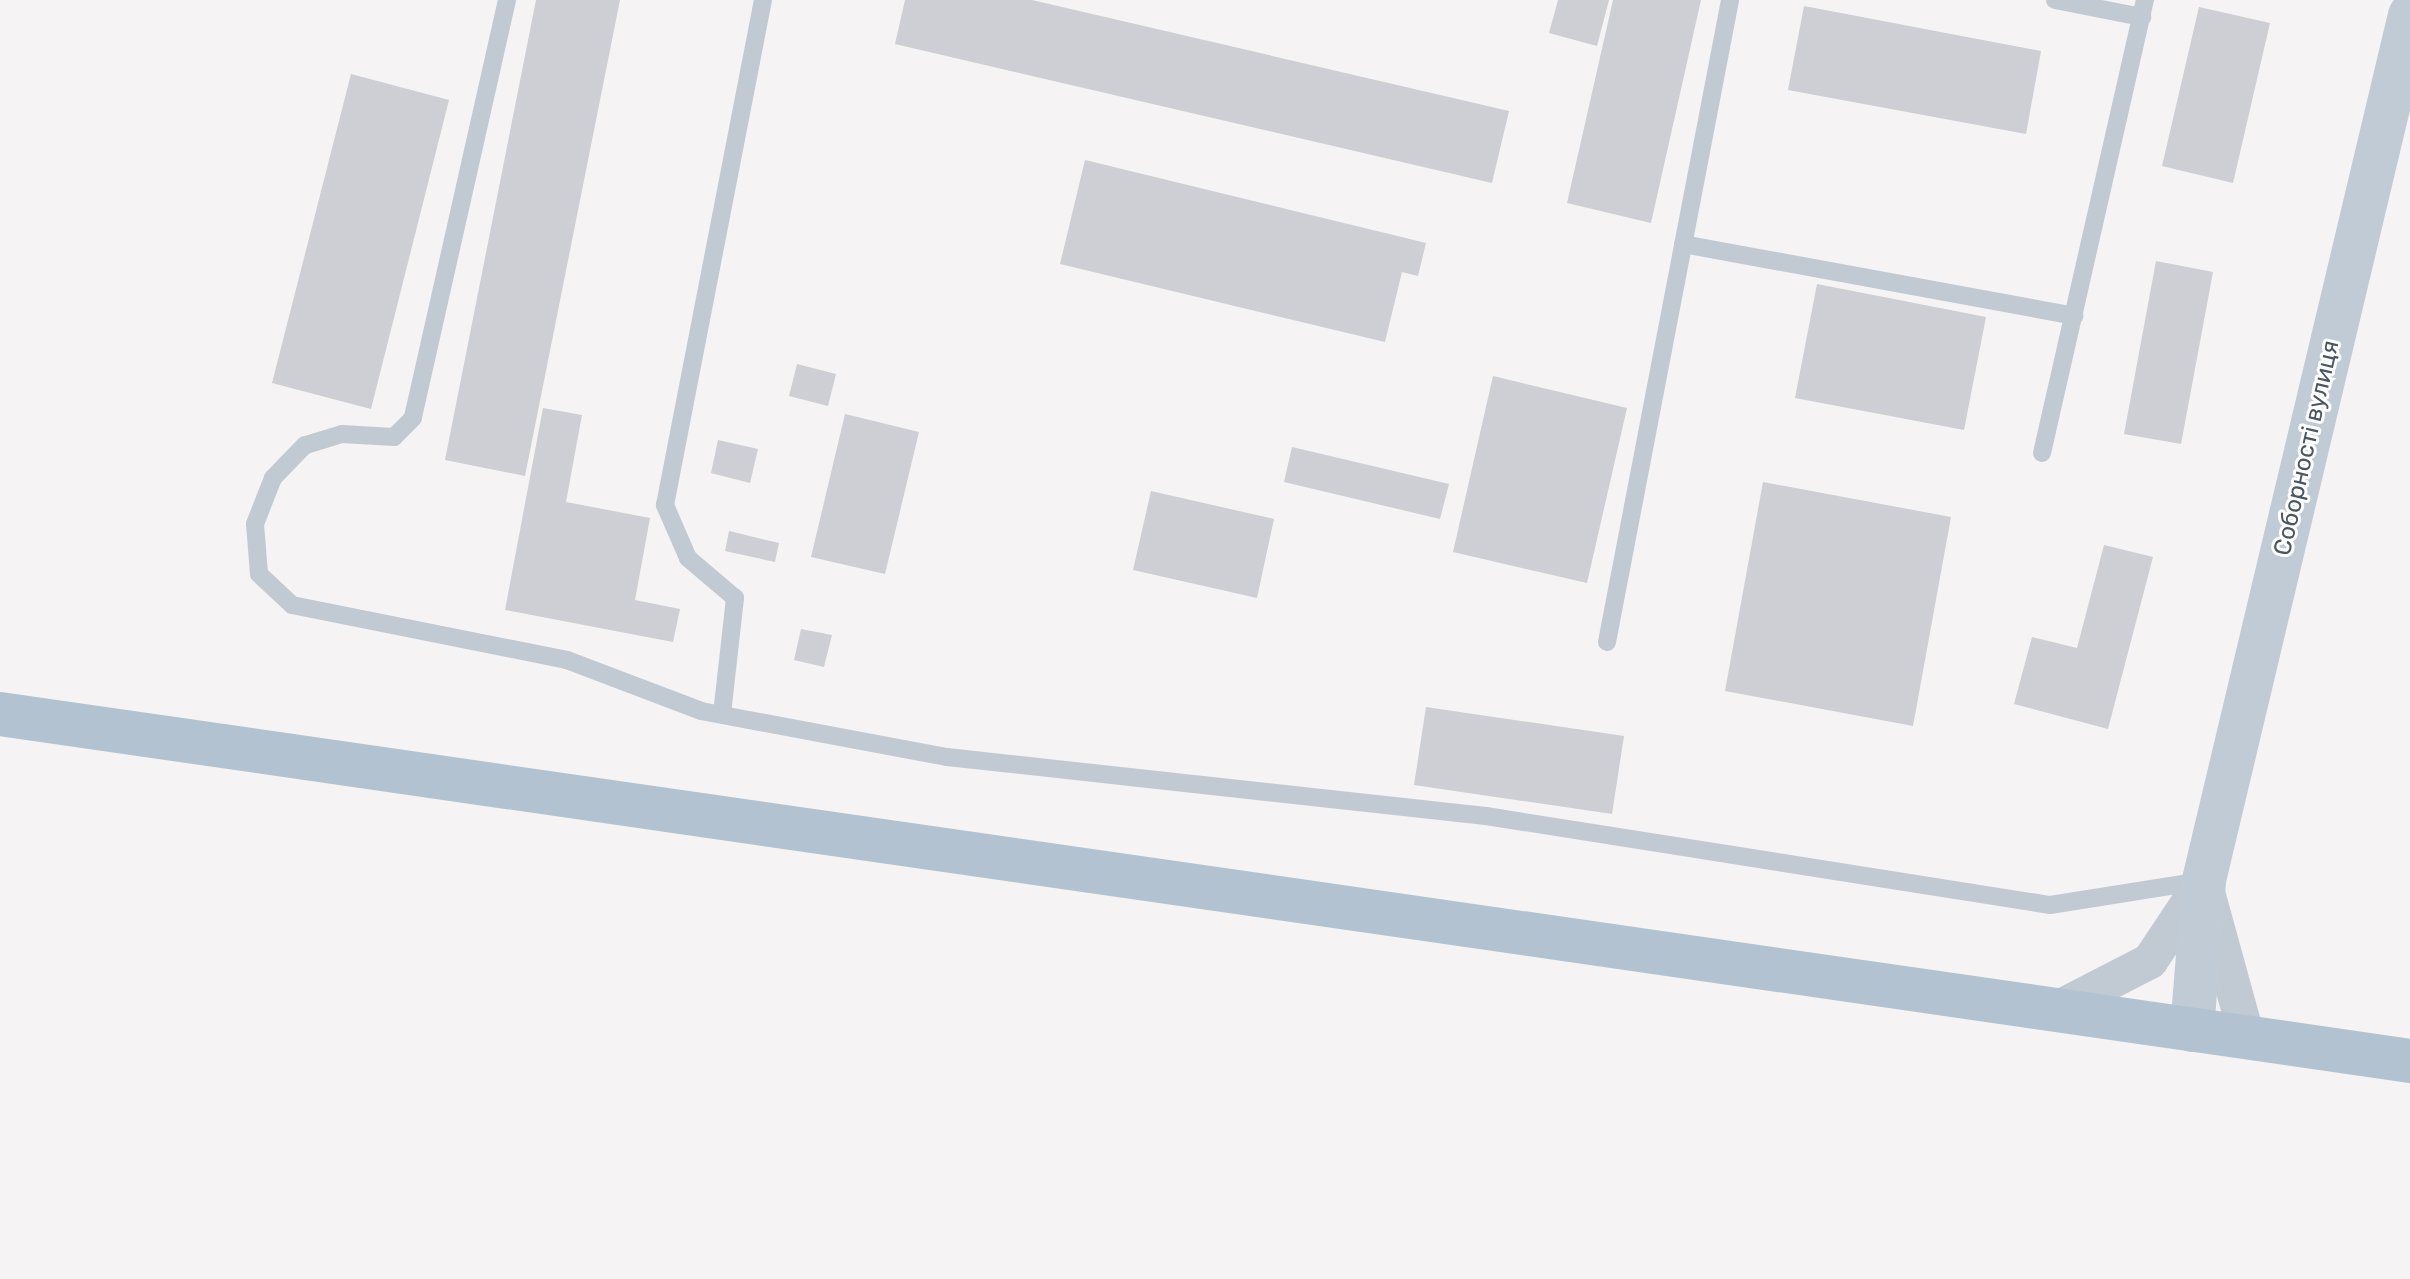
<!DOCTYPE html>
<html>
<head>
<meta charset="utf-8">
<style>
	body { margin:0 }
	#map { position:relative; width:2410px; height:1279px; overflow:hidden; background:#f5f3f3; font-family:Rubik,sans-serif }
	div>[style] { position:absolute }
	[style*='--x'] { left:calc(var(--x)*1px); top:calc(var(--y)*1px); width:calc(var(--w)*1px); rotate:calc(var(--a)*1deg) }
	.building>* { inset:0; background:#cdcfd5 }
	.lane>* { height:18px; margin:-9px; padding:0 9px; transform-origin:9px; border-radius:9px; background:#c1cad2 }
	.street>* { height:36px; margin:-18px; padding:0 18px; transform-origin:18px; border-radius:18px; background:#c1cad2 }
	.secondary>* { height:44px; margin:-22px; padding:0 22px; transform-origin:22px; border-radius:22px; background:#c1cbd6 }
	.primary>* { height:44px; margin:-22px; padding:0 22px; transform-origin:22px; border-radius:22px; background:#b3c2d1 }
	span { translate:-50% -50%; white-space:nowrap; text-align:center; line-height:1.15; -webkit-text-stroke:6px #fff; paint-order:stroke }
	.street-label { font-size:24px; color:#4a5661 }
</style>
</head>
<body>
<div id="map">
	<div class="building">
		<div style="clip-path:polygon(536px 0,620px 0,525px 476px,445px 460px)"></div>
		<div style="clip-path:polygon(905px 0,1032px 0,1509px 111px,1492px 183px,895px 44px)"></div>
		<div style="clip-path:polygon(1558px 0,1609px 0,1597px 46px,1549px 33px)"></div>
		<div style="clip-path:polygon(1613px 0,1701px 0,1651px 223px,1567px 203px)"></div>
		<div style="clip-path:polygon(1804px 6px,2041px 51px,2026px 134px,1788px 90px)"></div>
		<div style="clip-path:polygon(2199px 7px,2270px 23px,2233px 183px,2162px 166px)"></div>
		<div style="clip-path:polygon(351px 74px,449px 100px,371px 409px,272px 383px)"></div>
		<div style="clip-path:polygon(1085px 160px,1426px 243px,1418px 276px,1402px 272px,1385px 342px,1060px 264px)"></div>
		<div style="clip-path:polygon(2156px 261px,2213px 272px,2181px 444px,2124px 434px)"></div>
		<div style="clip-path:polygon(1817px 284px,1986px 317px,1964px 430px,1795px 398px)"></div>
		<div style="clip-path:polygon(797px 364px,836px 374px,828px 406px,789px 396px)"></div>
		<div style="clip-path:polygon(1493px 376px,1627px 408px,1587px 583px,1453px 552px)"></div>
		<div style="clip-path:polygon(543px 408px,582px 415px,566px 502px,650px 518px,635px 600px,680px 609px,673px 642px,505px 610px)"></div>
		<div style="clip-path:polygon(845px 414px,919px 432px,885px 574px,811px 557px)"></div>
		<div style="clip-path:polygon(718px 440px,758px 449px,750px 483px,711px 473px)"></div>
		<div style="clip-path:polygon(1292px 447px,1449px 484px,1440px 519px,1284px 482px)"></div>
		<div style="clip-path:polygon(1763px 482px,1951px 517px,1913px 726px,1725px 691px)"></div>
		<div style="clip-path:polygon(1151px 491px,1274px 519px,1257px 598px,1133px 570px)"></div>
		<div style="clip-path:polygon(729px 531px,779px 543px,775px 562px,725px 551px)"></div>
		<div style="clip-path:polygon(2104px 545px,2153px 557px,2108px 729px,2014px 704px,2032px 637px,2077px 648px)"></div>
		<div style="clip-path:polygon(801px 629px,832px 635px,824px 667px,794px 660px)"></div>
		<div style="clip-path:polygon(1426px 707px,1624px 736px,1612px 814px,1414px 785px)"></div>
	</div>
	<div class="lane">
		<div style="--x:507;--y:0;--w:428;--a:102.7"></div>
		<div style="--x:413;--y:418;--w:27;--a:135"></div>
		<div style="--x:394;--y:437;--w:52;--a:-176.7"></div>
		<div style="--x:342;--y:434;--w:39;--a:163"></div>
		<div style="--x:305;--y:445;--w:46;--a:134.1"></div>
		<div style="--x:273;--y:478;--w:49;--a:111.4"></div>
		<div style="--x:255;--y:524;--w:50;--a:85.4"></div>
		<div style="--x:259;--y:574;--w:45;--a:43.2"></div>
		<div style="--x:292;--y:605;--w:280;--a:11.3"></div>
		<div style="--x:567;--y:660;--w:143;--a:20.8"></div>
		<div style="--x:701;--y:711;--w:250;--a:10.6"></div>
		<div style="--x:947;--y:757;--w:542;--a:6.25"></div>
		<div style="--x:1486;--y:816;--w:571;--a:8.97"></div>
		<div style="--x:2050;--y:905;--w:154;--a:-9"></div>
		<div style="--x:2055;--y:0;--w:89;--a:11.1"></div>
		<div style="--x:1683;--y:244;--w:398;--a:10.4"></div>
		<div style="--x:2042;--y:453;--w:465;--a:-77.2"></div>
		<div style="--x:1607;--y:642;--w:654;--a:-79.15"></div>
		<div style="--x:722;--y:714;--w:117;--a:-83.6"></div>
		<div style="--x:735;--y:598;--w:62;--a:-139.6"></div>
		<div style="--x:688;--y:558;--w:58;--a:-113.5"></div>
		<div style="--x:665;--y:505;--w:514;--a:-79.02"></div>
	</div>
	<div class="street">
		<div style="--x:2208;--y:896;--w:147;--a:74.6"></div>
		<div style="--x:2247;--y:1038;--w:26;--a:9"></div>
		<div style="--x:2055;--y:1010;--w:107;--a:-27.3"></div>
		<div style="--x:2150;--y:961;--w:97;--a:-56.3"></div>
	</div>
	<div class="secondary">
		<div style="--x:2192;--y:1030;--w:150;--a:-85.4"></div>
		<div style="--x:2204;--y:880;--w:889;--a:-76.6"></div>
	</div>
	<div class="primary">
		<div style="--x:0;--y:714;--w:2435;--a:8.19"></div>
	</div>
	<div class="street-label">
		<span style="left:2307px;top:448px;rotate:-77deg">Соборності вулиця</span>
	</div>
</div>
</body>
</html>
